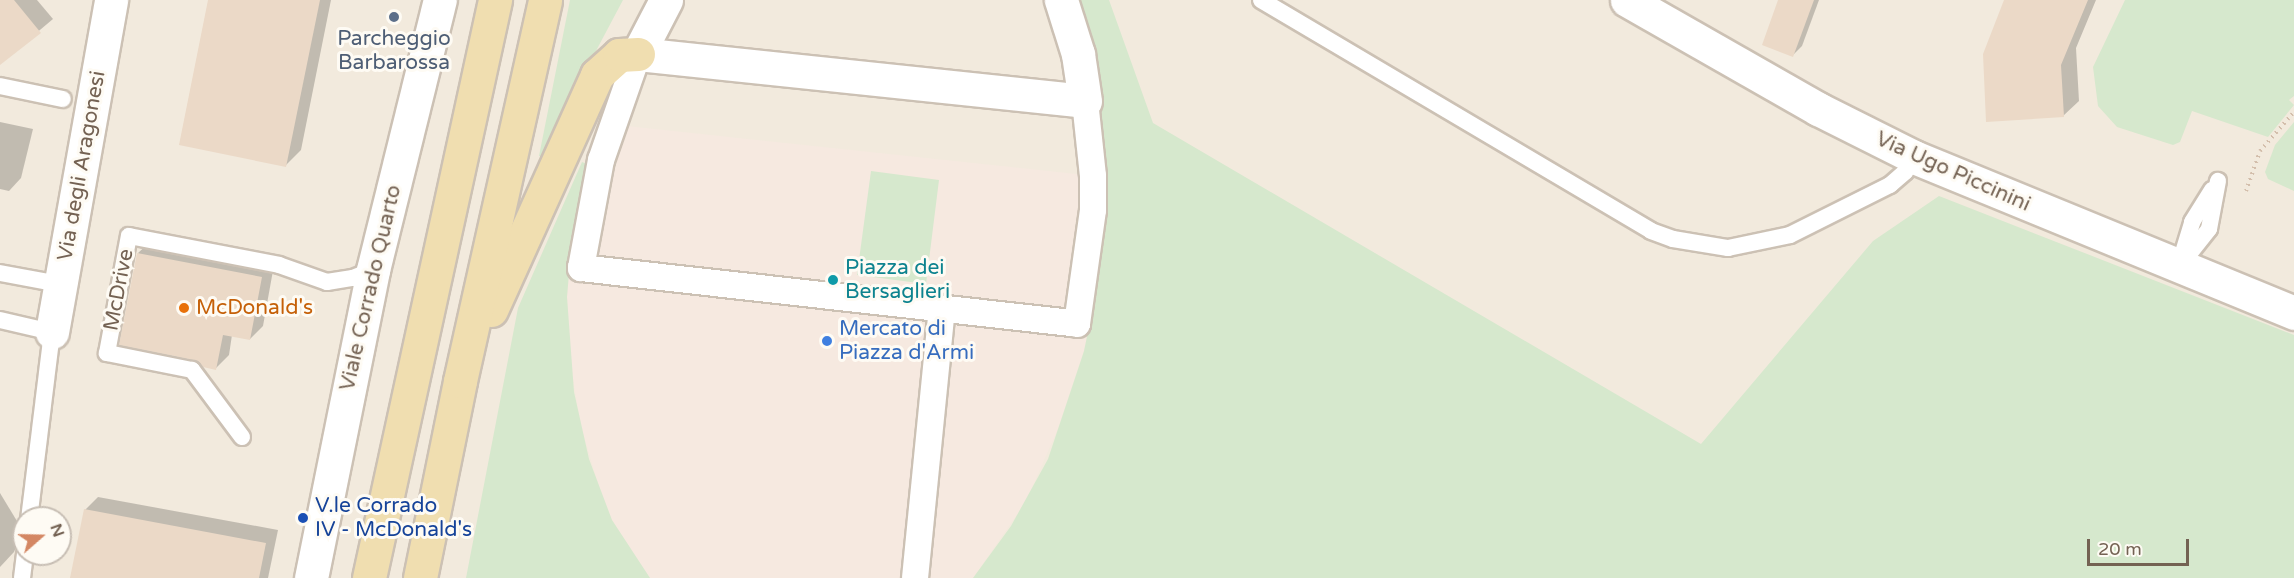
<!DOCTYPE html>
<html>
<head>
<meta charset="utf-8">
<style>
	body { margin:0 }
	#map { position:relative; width:2294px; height:578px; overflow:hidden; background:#fbf7ee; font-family:"Varela Round",sans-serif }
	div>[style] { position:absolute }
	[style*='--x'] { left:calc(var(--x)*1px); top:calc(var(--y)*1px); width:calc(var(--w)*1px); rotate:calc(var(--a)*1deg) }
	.residential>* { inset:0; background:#f2eadd }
	.commercial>* { inset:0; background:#f6e9e0 }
	.green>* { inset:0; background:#d6e8cd }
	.shadow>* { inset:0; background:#0003 }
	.building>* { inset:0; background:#ebd9c7 }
	.path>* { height:4px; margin-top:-2px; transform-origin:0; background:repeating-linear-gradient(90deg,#d3beab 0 1.5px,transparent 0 6px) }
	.roads { filter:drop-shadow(2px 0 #ccc1b4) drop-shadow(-2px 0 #ccc1b4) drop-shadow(0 2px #ccc1b4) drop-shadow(0 -2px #ccc1b4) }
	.service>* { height:16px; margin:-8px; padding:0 8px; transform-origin:8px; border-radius:8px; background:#fff }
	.pedestrian>* { height:26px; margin:-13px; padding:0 13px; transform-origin:13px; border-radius:13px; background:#fff }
	.minor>* { height:33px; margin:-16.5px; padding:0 16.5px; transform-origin:16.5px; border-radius:16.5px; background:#fff }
	.secondary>* { height:33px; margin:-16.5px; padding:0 16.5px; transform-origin:16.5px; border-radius:16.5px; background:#fff }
	.primary>* { height:33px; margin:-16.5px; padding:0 16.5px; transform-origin:16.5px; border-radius:16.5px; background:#f0deb0 }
	.dots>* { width:16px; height:16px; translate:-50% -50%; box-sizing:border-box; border:3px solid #fefbf4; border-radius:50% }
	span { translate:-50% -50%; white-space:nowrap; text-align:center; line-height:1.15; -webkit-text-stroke:6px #fefbf4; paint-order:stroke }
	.service-label { font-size:21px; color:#4e5e75 }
	.street-label { font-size:21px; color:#746253 }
	.culture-label { font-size:21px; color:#0d838f }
	.left { translate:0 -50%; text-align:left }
	.food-label { font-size:21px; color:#c56008 }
	.shop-label { font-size:21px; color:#366cbe }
	.transit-label { font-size:21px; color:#164399 }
	.north { position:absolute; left:12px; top:506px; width:60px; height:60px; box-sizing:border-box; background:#fefbf4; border:2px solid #c7beb4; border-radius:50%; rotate:70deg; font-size:16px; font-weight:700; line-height:24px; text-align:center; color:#746253 }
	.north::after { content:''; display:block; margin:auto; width:21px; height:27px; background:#d48763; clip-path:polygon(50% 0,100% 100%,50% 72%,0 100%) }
	.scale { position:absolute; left:2087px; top:539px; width:102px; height:27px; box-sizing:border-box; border:3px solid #746253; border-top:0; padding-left:8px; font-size:18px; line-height:21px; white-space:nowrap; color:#746253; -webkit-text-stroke:4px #fefbf4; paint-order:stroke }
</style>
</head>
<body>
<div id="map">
	<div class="residential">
		<div style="clip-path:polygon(evenodd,0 0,2294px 0,2294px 578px,0 578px,0 0,24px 518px,60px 518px,60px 554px,24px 554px,24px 518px)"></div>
	</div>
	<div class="commercial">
		<div style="clip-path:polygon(599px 123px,1104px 177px,1103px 231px,1096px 293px,1084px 351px,1066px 411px,1025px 503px,973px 578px,650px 578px,643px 571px,612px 520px,600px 490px,581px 427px,570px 361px,567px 297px,572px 238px)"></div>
	</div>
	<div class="green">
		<div style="clip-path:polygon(570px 0,623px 0,588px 66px,548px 158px,539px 156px)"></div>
		<div style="clip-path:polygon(1074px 0,1109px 0,1153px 123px,1701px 444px,1873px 241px,1939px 196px,2294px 335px,2294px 578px,973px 578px,1011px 526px,1048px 459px,1084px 351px,1096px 293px,1103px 231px,1102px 151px,1098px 101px)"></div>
		<div style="clip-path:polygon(2125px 0,2294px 0,2294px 96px,2289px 100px,2294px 105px,2268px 137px,2192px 111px,2180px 142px,2173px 145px,2117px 127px,2098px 106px,2093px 67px)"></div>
		<div style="clip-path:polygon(2294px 122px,2294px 191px,2268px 179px,2265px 172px,2275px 145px)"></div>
		<div style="clip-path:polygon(582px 162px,587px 164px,572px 238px,567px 297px,574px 392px,589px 459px,612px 520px,650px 578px,466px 578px,518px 308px)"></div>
		<div style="clip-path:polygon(871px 171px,939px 180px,926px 284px,857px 275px)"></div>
	</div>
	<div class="shadow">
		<div style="clip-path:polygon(0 0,37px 0,53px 19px,2px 62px)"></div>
		<div style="clip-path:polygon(209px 0,331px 0,301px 150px,286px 165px)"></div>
		<div style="clip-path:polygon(1780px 0,1819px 0,1802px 46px,1793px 55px)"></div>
		<div style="clip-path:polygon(2005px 0,2096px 0,2076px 48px,2079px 101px,2063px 116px)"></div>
		<div style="clip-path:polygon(0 122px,33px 129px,21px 178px,9px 191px,0 189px)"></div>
		<div style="clip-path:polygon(151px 241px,274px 265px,263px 326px,250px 339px,232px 335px,229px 355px,216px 368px,138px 253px)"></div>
		<div style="clip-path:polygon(0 493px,23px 531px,14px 552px,0 567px)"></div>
		<div style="clip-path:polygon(98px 497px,278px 530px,268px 578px,90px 578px,85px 510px)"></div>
	</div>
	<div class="building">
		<div style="clip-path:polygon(0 0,14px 0,41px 33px,0 65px)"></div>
		<div style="clip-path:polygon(208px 0,320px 0,286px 167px,179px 145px)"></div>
		<div style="clip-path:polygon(1778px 0,1814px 0,1793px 57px,1762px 45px)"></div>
		<div style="clip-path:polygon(2004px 0,2088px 0,2061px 65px,2064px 117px,1986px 122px,1983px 54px)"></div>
		<div style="clip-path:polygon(137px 253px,262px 277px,250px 340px,223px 335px,216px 370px,203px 367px,194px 360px,119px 345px)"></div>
		<div style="clip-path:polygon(84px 509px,266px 543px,259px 578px,70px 578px)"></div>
	</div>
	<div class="path">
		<div style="--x:2246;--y:191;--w:42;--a:-70.7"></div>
		<div style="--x:2260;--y:151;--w:52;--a:-48.9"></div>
	</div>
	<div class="roads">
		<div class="service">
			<div style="--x:1261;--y:0;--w:453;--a:30.6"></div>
			<div style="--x:1651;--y:231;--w:23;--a:20"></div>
			<div style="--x:1673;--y:239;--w:56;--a:9.3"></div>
			<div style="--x:1728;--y:248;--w:63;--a:-11.8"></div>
			<div style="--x:1790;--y:235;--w:112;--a:-26.6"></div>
			<div style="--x:1890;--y:185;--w:20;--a:-41"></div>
			<div style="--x:1905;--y:172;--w:17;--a:-59"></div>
			<div style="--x:0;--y:86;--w:64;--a:11.7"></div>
			<div style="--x:2181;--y:259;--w:39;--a:-73"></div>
			<div style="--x:2192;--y:222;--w:38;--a:-58"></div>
			<div style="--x:2178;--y:268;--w:50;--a:-51.5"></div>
			<div style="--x:2209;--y:229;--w:49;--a:-79.4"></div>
			<div style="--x:0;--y:273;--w:61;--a:10.4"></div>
			<div style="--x:0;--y:320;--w:53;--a:13"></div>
			<div style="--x:52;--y:332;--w:187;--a:97"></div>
			<div style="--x:242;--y:437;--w:84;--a:-126.7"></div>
			<div style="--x:192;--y:370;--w:87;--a:-168.7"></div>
			<div style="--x:107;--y:353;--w:119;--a:-79.4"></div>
			<div style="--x:129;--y:236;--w:153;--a:10.9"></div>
			<div style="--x:279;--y:265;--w:51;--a:19.5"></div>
			<div style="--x:327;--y:282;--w:26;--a:-9"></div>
			<div style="--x:353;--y:278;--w:22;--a:-22"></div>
			<div style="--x:22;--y:578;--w:24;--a:-83"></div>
		</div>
		<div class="pedestrian">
			<div style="--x:638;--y:54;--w:112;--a:109.2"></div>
			<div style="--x:601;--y:160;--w:110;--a:100.5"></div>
			<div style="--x:581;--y:268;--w:499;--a:6.4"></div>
			<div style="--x:1077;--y:324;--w:115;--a:-82"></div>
			<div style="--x:1093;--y:210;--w:34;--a:-90"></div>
			<div style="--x:1093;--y:176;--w:75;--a:-96.1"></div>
			<div style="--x:915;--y:578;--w:270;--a:-84.3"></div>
		</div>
		<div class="minor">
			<div style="--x:666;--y:0;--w:61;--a:117.4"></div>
			<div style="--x:638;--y:54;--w:449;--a:6"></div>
			<div style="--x:1085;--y:101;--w:48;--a:-98.5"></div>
			<div style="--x:1078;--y:54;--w:57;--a:-107.5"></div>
			<div style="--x:52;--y:332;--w:337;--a:-79.9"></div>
			<div style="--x:311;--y:578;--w:314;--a:-78.6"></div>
			<div style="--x:373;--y:270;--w:278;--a:-76.1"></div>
		</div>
		<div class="secondary">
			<div style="--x:1627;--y:0;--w:220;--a:29.7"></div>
			<div style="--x:1818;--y:109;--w:107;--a:26.6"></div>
			<div style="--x:1914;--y:157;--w:411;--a:22.3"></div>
		</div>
		<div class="primary">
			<div style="--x:491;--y:310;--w:258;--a:-65.7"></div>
			<div style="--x:597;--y:75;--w:30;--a:-42"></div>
			<div style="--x:619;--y:55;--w:19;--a:-3"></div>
			<div style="--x:369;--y:578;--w:592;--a:-77.7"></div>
			<div style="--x:420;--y:578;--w:201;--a:-78.5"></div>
			<div style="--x:460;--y:381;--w:390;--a:-77.4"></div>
		</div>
	</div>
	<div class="dots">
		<div style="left:394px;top:17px;background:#5c6f8a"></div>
		<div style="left:833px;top:280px;background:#0f9aa8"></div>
		<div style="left:184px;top:308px;background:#e8710a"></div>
		<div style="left:827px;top:341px;background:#3f7fe0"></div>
		<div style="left:303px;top:518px;background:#1a4fb4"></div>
	</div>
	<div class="service-label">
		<span style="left:394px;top:51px">Parcheggio<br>Barbarossa</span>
	</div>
	<div class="street-label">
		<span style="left:82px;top:166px;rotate:-80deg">Via degli Aragonesi</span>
		<span style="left:1953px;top:172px;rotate:24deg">Via Ugo Piccinini</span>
		<span style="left:371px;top:288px;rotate:-77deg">Viale Corrado Quarto</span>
		<span style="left:119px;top:290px;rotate:-79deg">McDrive</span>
	</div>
	<div class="culture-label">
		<span class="left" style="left:845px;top:280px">Piazza dei<br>Bersaglieri</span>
	</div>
	<div class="food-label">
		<span class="left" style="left:196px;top:308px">McDonald's</span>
	</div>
	<div class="shop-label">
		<span class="left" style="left:839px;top:341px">Mercato di<br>Piazza d'Armi</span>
	</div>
	<div class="transit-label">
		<span class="left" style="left:315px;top:518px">V.le Corrado<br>IV - McDonald's</span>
	</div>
	<div class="north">N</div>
	<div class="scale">20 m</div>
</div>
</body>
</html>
